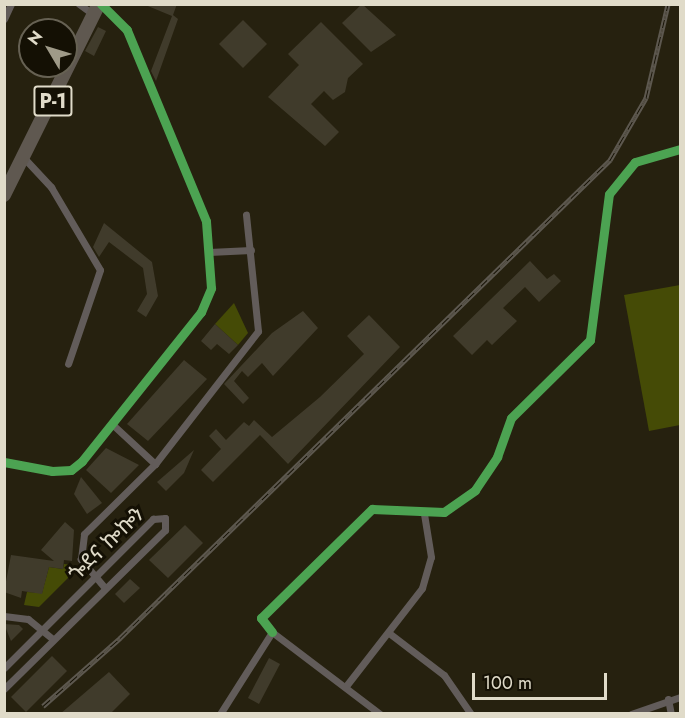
<!DOCTYPE html>
<html>
<head>
<meta charset="utf-8">
<style>
	body { margin:0 }
	#map { position:relative; width:685px; height:718px; overflow:hidden; background:#26210f; font-family:Jost,"Noto Sans Ethiopic",sans-serif }
	div>[style] { position:absolute }
	[style*='--x'] { left:calc(var(--x)*1px); top:calc(var(--y)*1px); width:calc(var(--w)*1px); rotate:calc(var(--a)*1deg) }
	.green>* { inset:0; background:#454b06 }
	.building>* { inset:0; background:#403b2b }
	.street>* { height:7px; margin:-3.5px; padding:0 3.5px; transform-origin:3.5px; border-radius:3.5px; background:#625c5a }
	.highway>* { height:14px; margin:-7px; padding:0 7px; transform-origin:7px; border-radius:7px; background:#5f5850 }
	.rail>* { height:5px; margin-top:-2.5px; transform-origin:0; background:repeating-linear-gradient(90deg,#141004 0 9px,#5d584f 0 18px); box-sizing:border-box; border-block:2px solid #5d584f }
	.cycleway>* { height:9px; margin:-4.5px; padding:0 4.5px; transform-origin:4.5px; border-radius:4.5px; background:#4ca352 }
	span { translate:-50% -50%; white-space:nowrap; text-align:center; line-height:1.15; -webkit-text-stroke:6px #141004; paint-order:stroke }
	.shield-label span { padding:2px 4px; background:#141004; border:2px solid; border-radius:4px; -webkit-text-stroke-width:0 }
	.shield-label { font-size:20px; color:#e0dbc9; font-weight:700 }
	.street-label { font-size:21px; color:#e0dbc9 }
	.frame { position:absolute; inset:0; border:6px solid #e0dbc9; pointer-events:none }
	.north { position:absolute; left:18px; top:18px; width:60px; height:60px; box-sizing:border-box; background:#141004; border:2px solid #666153; border-radius:50%; rotate:308deg; font-size:16px; font-weight:700; line-height:24px; text-align:center; color:#e0dbc9 }
	.north::after { content:''; display:block; margin:auto; width:21px; height:27px; background:#9f9a88; clip-path:polygon(50% 0,100% 100%,50% 72%,0 100%) }
	.scale { position:absolute; left:472px; top:673px; width:135px; height:27px; box-sizing:border-box; border:3px solid #e0dbc9; border-top:0; padding-left:8px; font-size:18px; line-height:21px; white-space:nowrap; color:#e0dbc9; -webkit-text-stroke:4px #141004; paint-order:stroke }
</style>
</head>
<body>
<div id="map">
	<div class="green">
		<div style="clip-path:polygon(680px 285px,680px 425px,649px 431px,624px 295px)"></div>
		<div style="clip-path:polygon(234px 303px,248px 333px,238px 345px,215px 324px)"></div>
		<div style="clip-path:polygon(64px 564px,73px 565px,72px 574px,39px 607px,24px 605px,27px 592px,42px 593px,49px 567px,63px 569px)"></div>
	</div>
	<div class="building">
		<div style="clip-path:polygon(143px 4px,177px 4px,173px 15px,178px 19px,156px 81px,151px 71px,172px 16px)"></div>
		<div style="clip-path:polygon(362px 4px,396px 35px,371px 52px,342px 23px)"></div>
		<div style="clip-path:polygon(243px 20px,267px 44px,243px 68px,219px 44px)"></div>
		<div style="clip-path:polygon(321px 22px,363px 64px,348px 78px,345px 92px,333px 100px,324px 91px,311px 104px,339px 132px,325px 146px,268px 97px,299px 65px,288px 54px)"></div>
		<div style="clip-path:polygon(98px 27px,106px 31px,94px 56px,85px 51px)"></div>
		<div style="clip-path:polygon(104px 223px,152px 262px,158px 296px,146px 317px,137px 311px,147px 294px,143px 268px,109px 242px,99px 257px,93px 247px)"></div>
		<div style="clip-path:polygon(530px 261px,547px 279px,554px 274px,561px 281px,539px 302px,525px 287px,503px 308px,517px 321px,492px 345px,487px 340px,472px 355px,453px 336px)"></div>
		<div style="clip-path:polygon(303px 311px,318px 328px,273px 376px,262px 363px,248px 377px,242px 371px,234px 381px,249px 398px,243px 404px,224px 384px,272px 333px)"></div>
		<div style="clip-path:polygon(369px 315px,400px 347px,288px 464px,260px 435px,213px 482px,201px 470px,221px 449px,209px 436px,216px 429px,226px 440px,244px 422px,249px 426px,254px 420px,272px 437px,320px 397px,364px 354px,347px 336px)"></div>
		<div style="clip-path:polygon(215px 324px,238px 345px,229px 354px,217px 344px,211px 350px,201px 341px)"></div>
		<div style="clip-path:polygon(184px 360px,207px 379px,148px 441px,127px 424px)"></div>
		<div style="clip-path:polygon(106px 448px,139px 465px,111px 493px,86px 470px)"></div>
		<div style="clip-path:polygon(194px 450px,184px 473px,166px 491px,157px 482px)"></div>
		<div style="clip-path:polygon(81px 477px,102px 503px,87px 514px,74px 494px)"></div>
		<div style="clip-path:polygon(65px 522px,74px 530px,72px 561px,64px 560px,63px 569px,49px 567px,42px 594px,22px 591px,21px 598px,4px 592px,11px 555px,54px 561px,41px 550px)"></div>
		<div style="clip-path:polygon(185px 525px,203px 543px,168px 578px,149px 560px)"></div>
		<div style="clip-path:polygon(130px 579px,140px 588px,124px 603px,115px 594px)"></div>
		<div style="clip-path:polygon(4px 624px,19px 625px,23px 629px,11px 641px)"></div>
		<div style="clip-path:polygon(52px 656px,67px 671px,26px 712px,11px 697px)"></div>
		<div style="clip-path:polygon(269px 658px,280px 664px,259px 704px,248px 698px)"></div>
		<div style="clip-path:polygon(109px 672px,130px 694px,110px 714px,60px 714px)"></div>
	</div>
	<div class="street">
		<div style="--x:79;--y:4;--w:19;--a:36"></div>
		<div style="--x:4;--y:19;--w:17;--a:-65"></div>
		<div style="--x:24;--y:158;--w:40;--a:47"></div>
		<div style="--x:51;--y:187;--w:96;--a:59.4"></div>
		<div style="--x:100;--y:270;--w:99;--a:108.8"></div>
		<div style="--x:209;--y:252;--w:42;--a:-2.7"></div>
		<div style="--x:112;--y:424;--w:59;--a:42.9"></div>
		<div style="--x:4;--y:462;--w:49;--a:10.6"></div>
		<div style="--x:52;--y:471;--w:19;--a:-3"></div>
		<div style="--x:71;--y:470;--w:14;--a:-39"></div>
		<div style="--x:82;--y:461;--w:191;--a:-51.4"></div>
		<div style="--x:201;--y:312;--w:26;--a:-67"></div>
		<div style="--x:211;--y:288;--w:67;--a:-94.3"></div>
		<div style="--x:206;--y:221;--w:207;--a:-112.5"></div>
		<div style="--x:127;--y:30;--w:37;--a:-135"></div>
		<div style="--x:105;--y:588;--w:38;--a:-130"></div>
		<div style="--x:81;--y:559;--w:25;--a:-83"></div>
		<div style="--x:84;--y:534;--w:100;--a:-44.6"></div>
		<div style="--x:155;--y:464;--w:168;--a:-52.2"></div>
		<div style="--x:258;--y:331;--w:117;--a:-95.9"></div>
		<div style="--x:4;--y:616;--w:24;--a:7"></div>
		<div style="--x:28;--y:619;--w:32;--a:39"></div>
		<div style="--x:272;--y:632;--w:18;--a:-128"></div>
		<div style="--x:261;--y:618;--w:156;--a:-44.5"></div>
		<div style="--x:372;--y:509;--w:72;--a:2.4"></div>
		<div style="--x:444;--y:512;--w:38;--a:-35"></div>
		<div style="--x:475;--y:490;--w:40;--a:-56"></div>
		<div style="--x:497;--y:457;--w:41;--a:-70.3"></div>
		<div style="--x:511;--y:418;--w:111;--a:-44.6"></div>
		<div style="--x:590;--y:340;--w:147;--a:-82.6"></div>
		<div style="--x:609;--y:194;--w:41;--a:-50.9"></div>
		<div style="--x:635;--y:162;--w:47;--a:-16.1"></div>
		<div style="--x:389;--y:633;--w:69;--a:37.4"></div>
		<div style="--x:444;--y:675;--w:47;--a:55.3"></div>
		<div style="--x:4;--y:668;--w:211;--a:-45"></div>
		<div style="--x:153;--y:519;--w:12;--a:-5"></div>
		<div style="--x:165;--y:518;--w:12;--a:90"></div>
		<div style="--x:165;--y:530;--w:226;--a:135.4"></div>
		<div style="--x:346;--y:686;--w:124;--a:-52.2"></div>
		<div style="--x:422;--y:588;--w:32;--a:-74"></div>
		<div style="--x:431;--y:557;--w:44;--a:-99.2"></div>
		<div style="--x:668;--y:699;--w:15;--a:79"></div>
		<div style="--x:220;--y:714;--w:97;--a:-57.6"></div>
		<div style="--x:272;--y:632;--w:136;--a:37.2"></div>
		<div style="--x:631;--y:714;--w:52;--a:-19.1"></div>
	</div>
	<div class="highway">
		<div style="--x:4;--y:195;--w:213;--a:-63.6"></div>
	</div>
	<div class="rail">
		<div style="--x:43;--y:706;--w:103;--a:-41.4"></div>
		<div style="--x:120;--y:638;--w:685;--a:-44.29"></div>
		<div style="--x:610;--y:160;--w:72;--a:-59.9"></div>
		<div style="--x:646;--y:98;--w:97;--a:-76.8"></div>
	</div>
	<div class="cycleway">
		<div style="--x:4;--y:462;--w:49;--a:10.6"></div>
		<div style="--x:52;--y:471;--w:19;--a:-3"></div>
		<div style="--x:71;--y:470;--w:14;--a:-39"></div>
		<div style="--x:82;--y:461;--w:191;--a:-51.4"></div>
		<div style="--x:201;--y:312;--w:26;--a:-67"></div>
		<div style="--x:211;--y:288;--w:67;--a:-94.3"></div>
		<div style="--x:206;--y:221;--w:207;--a:-112.5"></div>
		<div style="--x:127;--y:30;--w:37;--a:-135"></div>
		<div style="--x:272;--y:632;--w:18;--a:-128"></div>
		<div style="--x:261;--y:618;--w:156;--a:-44.5"></div>
		<div style="--x:372;--y:509;--w:72;--a:2.4"></div>
		<div style="--x:444;--y:512;--w:38;--a:-35"></div>
		<div style="--x:475;--y:490;--w:40;--a:-56"></div>
		<div style="--x:497;--y:457;--w:41;--a:-70.3"></div>
		<div style="--x:511;--y:418;--w:111;--a:-44.6"></div>
		<div style="--x:590;--y:340;--w:147;--a:-82.6"></div>
		<div style="--x:609;--y:194;--w:41;--a:-50.9"></div>
		<div style="--x:635;--y:162;--w:47;--a:-16.1"></div>
	</div>
	<div class="shield-label">
		<span style="left:53px;top:101px">P-1</span>
	</div>
	<div class="street-label">
		<span style="left:106px;top:544px;rotate:-44deg">ጐደና ኰኰን</span>
	</div>
	<div class="frame"></div>
	<div class="north">N</div>
	<div class="scale">100 m</div>
</div>
</body>
</html>
